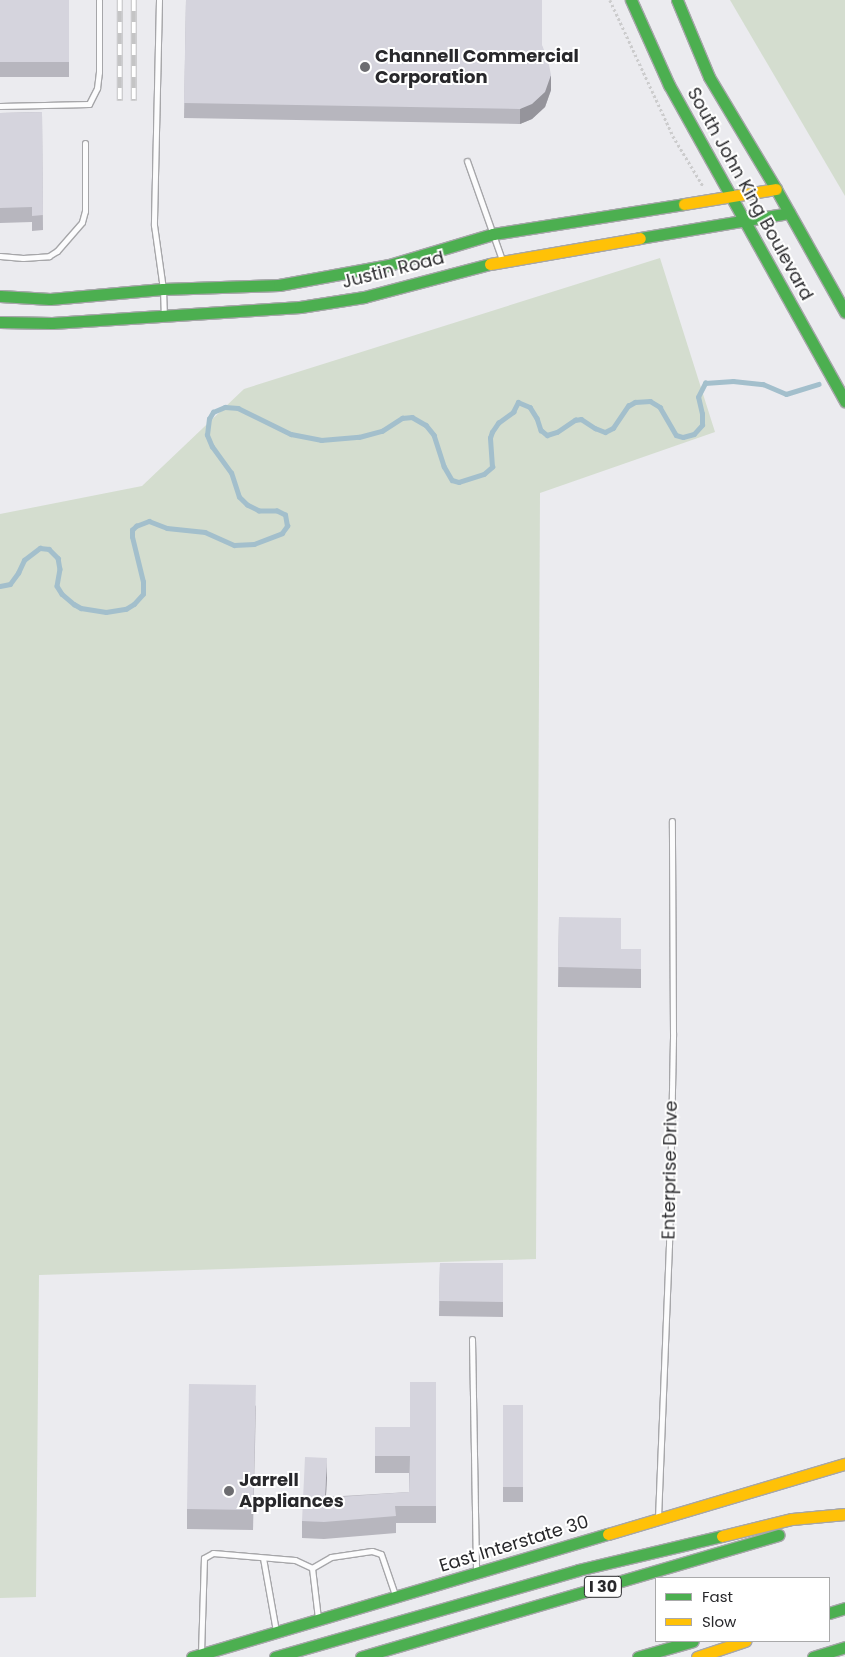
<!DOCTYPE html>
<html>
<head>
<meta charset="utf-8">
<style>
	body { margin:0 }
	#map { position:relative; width:845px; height:1657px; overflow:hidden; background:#ebebef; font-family:Poppins,sans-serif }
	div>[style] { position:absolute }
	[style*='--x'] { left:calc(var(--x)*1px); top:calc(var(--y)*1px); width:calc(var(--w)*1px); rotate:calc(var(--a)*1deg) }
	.green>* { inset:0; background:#d4ddcf }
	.stream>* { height:4.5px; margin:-2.25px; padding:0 2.25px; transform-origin:2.25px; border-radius:2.25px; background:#a3bfcc }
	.path>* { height:2.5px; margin-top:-1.25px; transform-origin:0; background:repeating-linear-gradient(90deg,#cccccd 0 2.5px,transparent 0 5px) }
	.roads { filter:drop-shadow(1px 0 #a6a6a9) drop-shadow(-1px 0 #a6a6a9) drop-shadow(0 1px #a6a6a9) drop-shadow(0 -1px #a6a6a9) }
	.lane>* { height:5px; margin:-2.5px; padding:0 2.5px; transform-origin:2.5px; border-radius:2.5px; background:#fcfcfd }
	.fast>* { height:11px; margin:-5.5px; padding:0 5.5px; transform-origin:5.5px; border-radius:5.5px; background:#4caf50 }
	.slow>* { height:11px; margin:-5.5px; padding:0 5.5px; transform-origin:5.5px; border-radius:5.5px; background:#ffc107 }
	.rail>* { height:5.5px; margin-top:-2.75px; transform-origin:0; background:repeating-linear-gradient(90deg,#fff 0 11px,#c4c4c5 0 22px); box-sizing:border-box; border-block:1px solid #c4c4c5 }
	.wall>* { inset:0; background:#b7b6be }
	.shaded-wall>* { inset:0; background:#95949b }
	.building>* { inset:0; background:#d5d4dd }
	.dots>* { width:14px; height:14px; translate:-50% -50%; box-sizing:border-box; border:2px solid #fff; border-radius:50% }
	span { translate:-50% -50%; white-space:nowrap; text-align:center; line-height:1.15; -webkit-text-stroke:4px #fff; paint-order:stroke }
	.shield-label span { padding:1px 4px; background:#fff; border:1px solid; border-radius:4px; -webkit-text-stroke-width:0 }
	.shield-label { font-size:16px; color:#28282b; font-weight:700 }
	.poi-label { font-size:18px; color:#28282b; font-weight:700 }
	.left { translate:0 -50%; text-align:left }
	.street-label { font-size:18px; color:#28282b }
	.legend { position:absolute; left:655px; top:1577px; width:175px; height:65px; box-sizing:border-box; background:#fff; border:1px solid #a9a9aa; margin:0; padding:6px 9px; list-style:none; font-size:15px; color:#28282b }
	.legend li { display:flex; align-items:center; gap:10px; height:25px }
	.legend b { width:25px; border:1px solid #a9a9aa }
</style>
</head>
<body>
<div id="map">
	<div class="green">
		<div style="clip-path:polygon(730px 0,845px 0,845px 196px)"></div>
		<div style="clip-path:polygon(660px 258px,715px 432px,540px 493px,536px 1259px,39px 1275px,36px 1597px,0 1598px,0 514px,142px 486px,244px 389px)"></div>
	</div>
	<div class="stream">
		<div style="--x:0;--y:586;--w:10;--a:-11"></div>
		<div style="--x:10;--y:584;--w:14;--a:-54"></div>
		<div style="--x:18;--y:573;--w:14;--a:-65"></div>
		<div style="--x:24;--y:560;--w:20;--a:-37"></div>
		<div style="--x:40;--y:548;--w:9;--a:6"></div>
		<div style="--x:49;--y:549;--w:13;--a:45"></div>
		<div style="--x:58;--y:558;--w:11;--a:80"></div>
		<div style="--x:60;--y:569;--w:17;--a:100"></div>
		<div style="--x:57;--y:586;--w:9;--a:58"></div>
		<div style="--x:62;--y:594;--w:16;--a:40"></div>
		<div style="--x:74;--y:604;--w:8;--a:30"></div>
		<div style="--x:81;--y:608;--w:25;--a:9"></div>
		<div style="--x:106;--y:612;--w:20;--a:-9"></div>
		<div style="--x:126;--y:609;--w:9;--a:-32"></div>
		<div style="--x:134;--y:604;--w:13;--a:-48"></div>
		<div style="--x:143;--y:594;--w:12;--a:-90"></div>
		<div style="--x:143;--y:582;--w:46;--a:-103.7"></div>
		<div style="--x:132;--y:537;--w:7;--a:-90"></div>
		<div style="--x:132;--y:530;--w:6;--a:-45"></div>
		<div style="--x:136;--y:526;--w:14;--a:-21"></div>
		<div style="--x:149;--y:521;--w:19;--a:21"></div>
		<div style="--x:167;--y:528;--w:38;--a:6"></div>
		<div style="--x:205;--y:532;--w:32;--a:24"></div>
		<div style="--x:234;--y:545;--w:20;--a:-3"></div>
		<div style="--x:254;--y:544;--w:30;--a:-21"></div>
		<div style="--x:282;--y:533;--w:9;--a:-54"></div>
		<div style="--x:287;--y:526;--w:11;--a:-100"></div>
		<div style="--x:285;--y:515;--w:9;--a:-153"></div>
		<div style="--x:277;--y:511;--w:18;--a:180"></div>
		<div style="--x:259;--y:511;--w:13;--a:-153"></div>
		<div style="--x:247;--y:505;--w:11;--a:-135"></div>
		<div style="--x:239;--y:497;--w:25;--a:-108"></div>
		<div style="--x:231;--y:473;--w:32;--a:-126"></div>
		<div style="--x:212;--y:447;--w:13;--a:-113"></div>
		<div style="--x:207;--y:435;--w:16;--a:-83"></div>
		<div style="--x:209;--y:419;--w:8;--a:-60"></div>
		<div style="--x:213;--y:412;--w:13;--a:-23"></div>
		<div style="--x:225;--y:407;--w:13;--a:4"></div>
		<div style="--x:238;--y:408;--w:59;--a:26.1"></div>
		<div style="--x:291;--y:434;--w:31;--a:11"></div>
		<div style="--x:321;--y:440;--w:38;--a:-5"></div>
		<div style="--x:359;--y:437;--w:24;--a:-15"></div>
		<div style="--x:382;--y:431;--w:24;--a:-33"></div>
		<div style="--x:402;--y:418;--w:10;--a:-6"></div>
		<div style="--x:412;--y:417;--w:16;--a:30"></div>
		<div style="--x:426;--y:425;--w:13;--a:51"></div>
		<div style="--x:434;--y:435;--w:33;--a:72"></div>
		<div style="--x:444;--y:466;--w:16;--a:60"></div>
		<div style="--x:452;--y:480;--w:7;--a:16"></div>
		<div style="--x:459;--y:482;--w:26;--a:-18"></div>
		<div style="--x:484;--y:474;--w:11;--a:-41"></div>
		<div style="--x:492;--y:467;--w:29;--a:-94"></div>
		<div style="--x:490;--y:438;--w:6;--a:-72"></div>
		<div style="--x:492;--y:432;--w:11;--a:-56"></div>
		<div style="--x:498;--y:423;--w:19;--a:-36"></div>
		<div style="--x:513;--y:412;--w:11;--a:-63"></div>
		<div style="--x:518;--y:402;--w:13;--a:23"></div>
		<div style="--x:530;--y:407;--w:13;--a:58"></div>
		<div style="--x:537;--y:418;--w:13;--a:72"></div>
		<div style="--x:541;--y:430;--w:8;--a:40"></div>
		<div style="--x:547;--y:435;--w:10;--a:-17"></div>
		<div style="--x:557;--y:432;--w:22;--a:-34"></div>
		<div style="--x:575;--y:420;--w:6;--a:-9"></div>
		<div style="--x:581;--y:419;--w:17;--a:33"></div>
		<div style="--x:595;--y:428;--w:11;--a:22"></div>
		<div style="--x:605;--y:432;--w:9;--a:-27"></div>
		<div style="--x:613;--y:428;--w:27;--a:-56"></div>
		<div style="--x:628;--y:406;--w:8;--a:-30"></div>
		<div style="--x:635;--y:402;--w:15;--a:-4"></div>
		<div style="--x:650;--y:401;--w:12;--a:31"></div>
		<div style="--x:660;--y:407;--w:32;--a:60"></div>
		<div style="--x:676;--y:435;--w:7;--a:16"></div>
		<div style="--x:683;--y:437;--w:11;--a:-15"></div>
		<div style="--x:694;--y:434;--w:12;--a:-48"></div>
		<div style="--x:702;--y:425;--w:11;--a:-90"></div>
		<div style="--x:702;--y:414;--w:17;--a:-103"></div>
		<div style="--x:698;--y:397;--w:16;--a:-63"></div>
		<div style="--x:705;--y:383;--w:28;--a:-4"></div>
		<div style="--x:733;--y:381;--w:30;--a:6"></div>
		<div style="--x:763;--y:384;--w:25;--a:23"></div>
		<div style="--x:786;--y:394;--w:34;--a:-17"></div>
	</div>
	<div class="path">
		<div style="--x:610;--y:0;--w:150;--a:65.1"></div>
		<div style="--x:673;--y:136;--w:58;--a:59"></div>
	</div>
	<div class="roads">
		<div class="lane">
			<div style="--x:159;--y:0;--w:225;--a:91.3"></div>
			<div style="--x:154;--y:225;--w:65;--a:82"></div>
			<div style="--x:163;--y:289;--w:25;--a:88"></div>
			<div style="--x:0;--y:106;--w:89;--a:-1.3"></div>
			<div style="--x:89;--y:104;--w:18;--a:-63"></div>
			<div style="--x:97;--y:88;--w:16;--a:-83"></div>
			<div style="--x:99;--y:72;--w:72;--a:-90"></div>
			<div style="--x:467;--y:161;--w:105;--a:70.5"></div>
			<div style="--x:0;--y:256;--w:23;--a:5"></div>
			<div style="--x:23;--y:258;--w:26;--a:-4"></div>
			<div style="--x:49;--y:256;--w:9;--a:-32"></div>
			<div style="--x:57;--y:251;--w:38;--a:-49"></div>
			<div style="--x:82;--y:222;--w:11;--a:-75"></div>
			<div style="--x:85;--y:211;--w:68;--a:-90"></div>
			<div style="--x:472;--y:1339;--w:231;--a:89"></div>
			<div style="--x:658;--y:1518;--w:272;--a:-87.7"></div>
			<div style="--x:669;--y:1246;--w:213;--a:-88.9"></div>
			<div style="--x:673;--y:1033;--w:212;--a:-90.3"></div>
			<div style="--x:263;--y:1558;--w:74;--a:79.9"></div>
			<div style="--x:312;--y:1568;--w:22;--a:-30"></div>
			<div style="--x:331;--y:1557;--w:41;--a:-8.3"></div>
			<div style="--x:372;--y:1551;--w:9;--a:18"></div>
			<div style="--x:381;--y:1554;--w:43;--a:71.1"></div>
			<div style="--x:201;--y:1653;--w:95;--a:-88.2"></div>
			<div style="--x:204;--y:1558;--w:10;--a:-29"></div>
			<div style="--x:213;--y:1553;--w:82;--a:4.9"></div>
			<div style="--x:295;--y:1560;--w:19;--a:25"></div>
			<div style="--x:312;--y:1568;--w:50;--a:83.2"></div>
		</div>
		<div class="fast">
			<div style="--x:631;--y:0;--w:93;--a:65.9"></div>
			<div style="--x:669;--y:85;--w:362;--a:60.9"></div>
			<div style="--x:677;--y:0;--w:83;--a:67.4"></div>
			<div style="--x:709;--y:77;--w:131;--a:59.1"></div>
			<div style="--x:776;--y:189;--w:141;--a:60.7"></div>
			<div style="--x:640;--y:238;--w:151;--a:-9.5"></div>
			<div style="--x:0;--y:296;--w:50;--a:3.4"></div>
			<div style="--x:50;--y:299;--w:113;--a:-5.1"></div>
			<div style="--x:163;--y:289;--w:116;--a:-2"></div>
			<div style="--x:279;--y:285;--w:112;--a:-10.3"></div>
			<div style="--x:389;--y:265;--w:109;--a:-16.6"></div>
			<div style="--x:493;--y:234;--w:193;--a:-8.9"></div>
			<div style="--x:0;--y:322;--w:52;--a:1.1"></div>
			<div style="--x:52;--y:323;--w:249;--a:-3.7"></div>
			<div style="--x:300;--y:307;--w:65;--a:-8.9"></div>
			<div style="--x:364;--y:297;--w:130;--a:-14.7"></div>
			<div style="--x:829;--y:1613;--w:17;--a:-17"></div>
			<div style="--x:192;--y:1657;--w:434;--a:-16.5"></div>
			<div style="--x:275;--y:1657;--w:315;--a:-16"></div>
			<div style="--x:578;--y:1570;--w:148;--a:-13.3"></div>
			<div style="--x:361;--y:1657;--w:435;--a:-16.3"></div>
			<div style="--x:638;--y:1657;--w:57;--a:-16.2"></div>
			<div style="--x:813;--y:1657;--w:34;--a:-17"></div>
		</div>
		<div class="slow">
			<div style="--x:684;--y:204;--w:93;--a:-9.3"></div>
			<div style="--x:490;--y:264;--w:152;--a:-9.8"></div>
			<div style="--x:608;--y:1534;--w:247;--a:-16.5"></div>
			<div style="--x:722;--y:1536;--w:72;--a:-13.7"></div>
			<div style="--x:792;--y:1519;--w:53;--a:-5.4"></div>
			<div style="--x:697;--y:1657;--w:51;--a:-18.4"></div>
		</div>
	</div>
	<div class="rail">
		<div style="--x:120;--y:0;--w:101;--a:90"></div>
		<div style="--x:134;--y:0;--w:101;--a:90"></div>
	</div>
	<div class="wall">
		<div style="clip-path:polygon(0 0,69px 0,69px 77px,0 77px)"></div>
		<div style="clip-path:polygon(186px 0,542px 46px,551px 90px,545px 107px,532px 119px,520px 124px,184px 118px)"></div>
		<div style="clip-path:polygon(42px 112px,43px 230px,32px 231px,32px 222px,0 223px,0 113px)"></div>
		<div style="clip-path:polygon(559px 917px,621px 949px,641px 949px,641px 988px,558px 987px)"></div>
		<div style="clip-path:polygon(440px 1263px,503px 1263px,503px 1317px,439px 1316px)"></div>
		<div style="clip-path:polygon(436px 1382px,436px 1523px,396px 1523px,396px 1533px,324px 1539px,302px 1538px,302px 1521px,327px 1475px,326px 1497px,409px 1492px,409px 1473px,375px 1473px,375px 1427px,410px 1427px)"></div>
		<div style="clip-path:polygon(256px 1405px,253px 1530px,187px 1529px,187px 1509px)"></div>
		<div style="clip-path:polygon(503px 1405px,523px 1405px,523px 1502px,503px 1502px)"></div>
	</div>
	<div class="shaded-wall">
		<div style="clip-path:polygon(551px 75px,551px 90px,545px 107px,532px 119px,520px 124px,520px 109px)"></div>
		<div style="clip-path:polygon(327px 1458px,327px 1475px,325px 1514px,325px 1498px)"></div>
	</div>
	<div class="building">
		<div style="clip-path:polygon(0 0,69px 0,69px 62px,0 62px)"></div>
		<div style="clip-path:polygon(186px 0,542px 0,542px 45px,548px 60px,551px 75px,545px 92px,532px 104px,520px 109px,184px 103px)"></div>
		<div style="clip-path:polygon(42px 112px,43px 215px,32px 216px,32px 207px,0 208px,0 113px)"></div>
		<div style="clip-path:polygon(559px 917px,621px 918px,621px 949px,641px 949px,641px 969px,558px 967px)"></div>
		<div style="clip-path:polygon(440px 1263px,503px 1263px,503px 1302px,439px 1301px)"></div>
		<div style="clip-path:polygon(410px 1382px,436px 1382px,436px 1506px,395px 1506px,396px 1516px,324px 1522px,302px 1521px,305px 1457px,327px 1458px,325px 1498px,409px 1492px,410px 1456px,375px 1456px,375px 1427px,410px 1427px)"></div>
		<div style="clip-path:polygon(189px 1384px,256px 1385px,253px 1510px,187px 1509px)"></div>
		<div style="clip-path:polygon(503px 1405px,523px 1405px,523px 1487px,503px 1487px)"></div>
	</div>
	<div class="dots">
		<div style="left:365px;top:67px;background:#6c6c70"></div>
		<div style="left:229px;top:1491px;background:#6c6c70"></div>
	</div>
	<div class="shield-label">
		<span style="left:603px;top:1587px">I 30</span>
	</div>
	<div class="poi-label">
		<span class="left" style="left:375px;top:67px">Channell Commercial<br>Corporation</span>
		<span class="left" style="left:239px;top:1491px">Jarrell<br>Appliances</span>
	</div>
	<div class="street-label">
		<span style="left:750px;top:194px;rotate:61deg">South John King Boulevard</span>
		<span style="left:393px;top:270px;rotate:-14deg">Justin Road</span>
		<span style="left:670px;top:1170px;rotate:-89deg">Enterprise Drive</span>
		<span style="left:514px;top:1544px;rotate:-17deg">East Interstate 30</span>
	</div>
	<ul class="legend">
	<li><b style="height:6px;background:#4caf50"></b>Fast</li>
	<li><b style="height:6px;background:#ffc107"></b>Slow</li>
	</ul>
</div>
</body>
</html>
